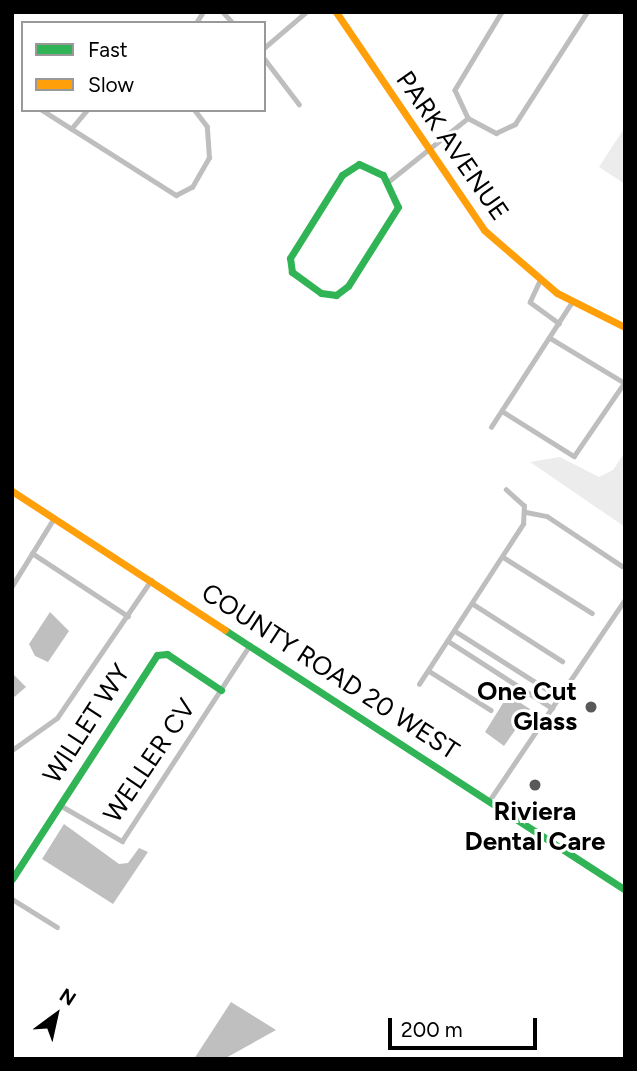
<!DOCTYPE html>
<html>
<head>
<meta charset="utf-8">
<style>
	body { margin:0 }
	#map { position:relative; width:637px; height:1071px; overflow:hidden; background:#fff; font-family:Figtree,sans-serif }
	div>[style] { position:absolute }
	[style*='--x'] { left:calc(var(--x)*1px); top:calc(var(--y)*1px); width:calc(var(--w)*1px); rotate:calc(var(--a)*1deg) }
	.green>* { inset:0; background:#ececec }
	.water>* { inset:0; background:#bfbfbf }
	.street>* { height:4.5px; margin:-2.25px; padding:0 2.25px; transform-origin:2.25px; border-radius:2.25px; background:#bebebe }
	.fast>* { height:7px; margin:-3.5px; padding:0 3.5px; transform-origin:3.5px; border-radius:3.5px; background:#30b455 }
	.slow>* { height:7px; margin:-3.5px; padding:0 3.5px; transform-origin:3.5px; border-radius:3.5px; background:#ff9f0a }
	.dots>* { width:19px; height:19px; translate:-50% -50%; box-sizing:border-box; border:4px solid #fff; border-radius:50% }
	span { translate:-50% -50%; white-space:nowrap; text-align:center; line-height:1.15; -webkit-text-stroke:6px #fff; paint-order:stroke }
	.street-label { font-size:26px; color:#000 }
	.poi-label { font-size:26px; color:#000; font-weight:700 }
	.right { translate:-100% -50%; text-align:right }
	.frame { position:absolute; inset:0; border:14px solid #000; pointer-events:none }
	.legend { position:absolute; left:21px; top:21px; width:245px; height:91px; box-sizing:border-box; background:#fff; border:2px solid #999; margin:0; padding:9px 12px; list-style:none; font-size:21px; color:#000 }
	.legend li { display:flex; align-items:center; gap:14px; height:35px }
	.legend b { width:35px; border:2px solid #999 }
	.north { position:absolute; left:21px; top:980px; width:70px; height:70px; -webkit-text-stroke:5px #fff; paint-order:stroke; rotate:33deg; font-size:19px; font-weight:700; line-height:28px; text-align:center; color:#000 }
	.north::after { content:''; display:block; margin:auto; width:24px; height:32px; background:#000; clip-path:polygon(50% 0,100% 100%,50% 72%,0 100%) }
	.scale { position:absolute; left:388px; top:1018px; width:149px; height:32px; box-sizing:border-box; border:4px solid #000; border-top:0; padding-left:9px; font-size:21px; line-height:24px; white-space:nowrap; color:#000; -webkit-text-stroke:5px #fff; paint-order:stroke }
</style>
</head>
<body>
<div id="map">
	<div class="green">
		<div style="clip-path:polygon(625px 127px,625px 184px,599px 167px)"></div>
		<div style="clip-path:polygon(625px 452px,625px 527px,530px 462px,560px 457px,599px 477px,613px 470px)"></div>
	</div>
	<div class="water">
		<div style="clip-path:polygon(50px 612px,69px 631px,48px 662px,35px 656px,29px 644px)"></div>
		<div style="clip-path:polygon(12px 673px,26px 687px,12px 699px)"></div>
		<div style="clip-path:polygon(508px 695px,530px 709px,504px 746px,485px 732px)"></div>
		<div style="clip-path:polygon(64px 824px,119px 864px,128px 863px,139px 848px,148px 852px,113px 904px,42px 859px)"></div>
		<div style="clip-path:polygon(231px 1002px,276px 1030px,224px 1059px,194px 1059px)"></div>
	</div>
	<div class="street">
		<div style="--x:223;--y:12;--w:15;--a:48"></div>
		<div style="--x:502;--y:12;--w:91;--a:121.1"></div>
		<div style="--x:455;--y:90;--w:31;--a:65"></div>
		<div style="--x:468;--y:118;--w:32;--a:28"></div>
		<div style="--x:496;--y:133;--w:21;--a:-25"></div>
		<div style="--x:515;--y:124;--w:133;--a:-57.3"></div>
		<div style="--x:196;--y:23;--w:13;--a:-58"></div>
		<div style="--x:264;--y:48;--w:55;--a:-40.6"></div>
		<div style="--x:264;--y:58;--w:58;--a:52.7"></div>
		<div style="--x:42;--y:110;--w:159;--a:32.4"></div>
		<div style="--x:176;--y:195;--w:18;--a:-27"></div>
		<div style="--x:192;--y:187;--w:34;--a:-60"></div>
		<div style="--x:209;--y:158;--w:31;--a:-94"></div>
		<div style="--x:207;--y:127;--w:21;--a:-127"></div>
		<div style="--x:71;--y:129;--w:25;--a:-50"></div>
		<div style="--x:389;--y:181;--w:101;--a:-38.6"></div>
		<div style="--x:540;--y:281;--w:23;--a:115"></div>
		<div style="--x:530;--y:302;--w:36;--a:36"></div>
		<div style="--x:502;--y:411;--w:85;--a:32"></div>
		<div style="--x:574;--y:456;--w:88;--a:-55.6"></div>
		<div style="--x:624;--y:383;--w:87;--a:-149"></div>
		<div style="--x:491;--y:427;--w:149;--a:-57.1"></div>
		<div style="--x:526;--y:512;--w:21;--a:11"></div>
		<div style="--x:547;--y:516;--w:90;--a:33.7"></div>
		<div style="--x:32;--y:553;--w:115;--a:33.3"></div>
		<div style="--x:503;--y:557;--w:105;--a:32.2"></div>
		<div style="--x:12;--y:586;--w:80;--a:-58.3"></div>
		<div style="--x:473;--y:604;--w:106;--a:32.6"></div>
		<div style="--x:455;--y:631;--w:123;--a:32.4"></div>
		<div style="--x:448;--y:641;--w:124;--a:32.8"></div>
		<div style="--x:429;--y:671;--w:73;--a:32.2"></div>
		<div style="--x:419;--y:684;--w:191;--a:-57"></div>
		<div style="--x:523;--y:524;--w:18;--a:-87"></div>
		<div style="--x:524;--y:506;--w:24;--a:-138"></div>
		<div style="--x:12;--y:750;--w:55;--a:-35.4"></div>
		<div style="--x:57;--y:718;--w:167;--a:-55.7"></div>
		<div style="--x:489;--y:801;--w:244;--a:-56"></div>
		<div style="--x:60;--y:805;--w:72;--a:30.1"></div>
		<div style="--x:122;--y:841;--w:234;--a:-56.9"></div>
		<div style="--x:12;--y:899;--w:53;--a:31.9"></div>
	</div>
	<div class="fast">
		<div style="--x:359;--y:164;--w:26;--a:25"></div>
		<div style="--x:383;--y:175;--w:35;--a:65"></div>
		<div style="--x:398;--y:207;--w:93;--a:122.3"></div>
		<div style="--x:348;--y:286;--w:15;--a:143"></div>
		<div style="--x:336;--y:295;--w:15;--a:-172"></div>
		<div style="--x:321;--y:293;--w:36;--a:-144"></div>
		<div style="--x:292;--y:272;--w:14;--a:-98"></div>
		<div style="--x:290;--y:258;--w:98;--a:-57.9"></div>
		<div style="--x:342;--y:175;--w:20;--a:-33"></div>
		<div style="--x:225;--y:630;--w:477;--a:33"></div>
		<div style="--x:12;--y:879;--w:267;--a:-57.1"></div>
		<div style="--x:157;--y:655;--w:10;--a:-6"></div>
		<div style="--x:167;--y:654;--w:65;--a:33.7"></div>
	</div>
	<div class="slow">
		<div style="--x:336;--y:12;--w:263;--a:55.8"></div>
		<div style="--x:484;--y:230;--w:96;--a:40.8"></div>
		<div style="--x:557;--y:293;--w:76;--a:26.6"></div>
		<div style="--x:12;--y:491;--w:254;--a:33.1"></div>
	</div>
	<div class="dots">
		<div style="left:591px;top:707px;background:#595959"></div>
		<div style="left:535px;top:785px;background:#595959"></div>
	</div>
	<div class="street-label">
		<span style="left:452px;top:146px;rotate:55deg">PARK AVENUE</span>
		<span style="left:330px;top:672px;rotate:33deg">COUNTY ROAD 20 WEST</span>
		<span style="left:87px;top:724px;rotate:-57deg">WILLET WY</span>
		<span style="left:150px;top:761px;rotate:-56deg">WELLER CV</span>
	</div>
	<div class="poi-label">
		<span class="right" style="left:577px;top:707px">One Cut<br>Glass</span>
		<span style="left:535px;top:827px">Riviera<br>Dental Care</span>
	</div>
	<div class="frame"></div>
	<ul class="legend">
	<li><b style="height:9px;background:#30b455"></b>Fast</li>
	<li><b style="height:9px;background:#ff9f0a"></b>Slow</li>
	</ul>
	<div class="north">N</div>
	<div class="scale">200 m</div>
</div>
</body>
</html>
